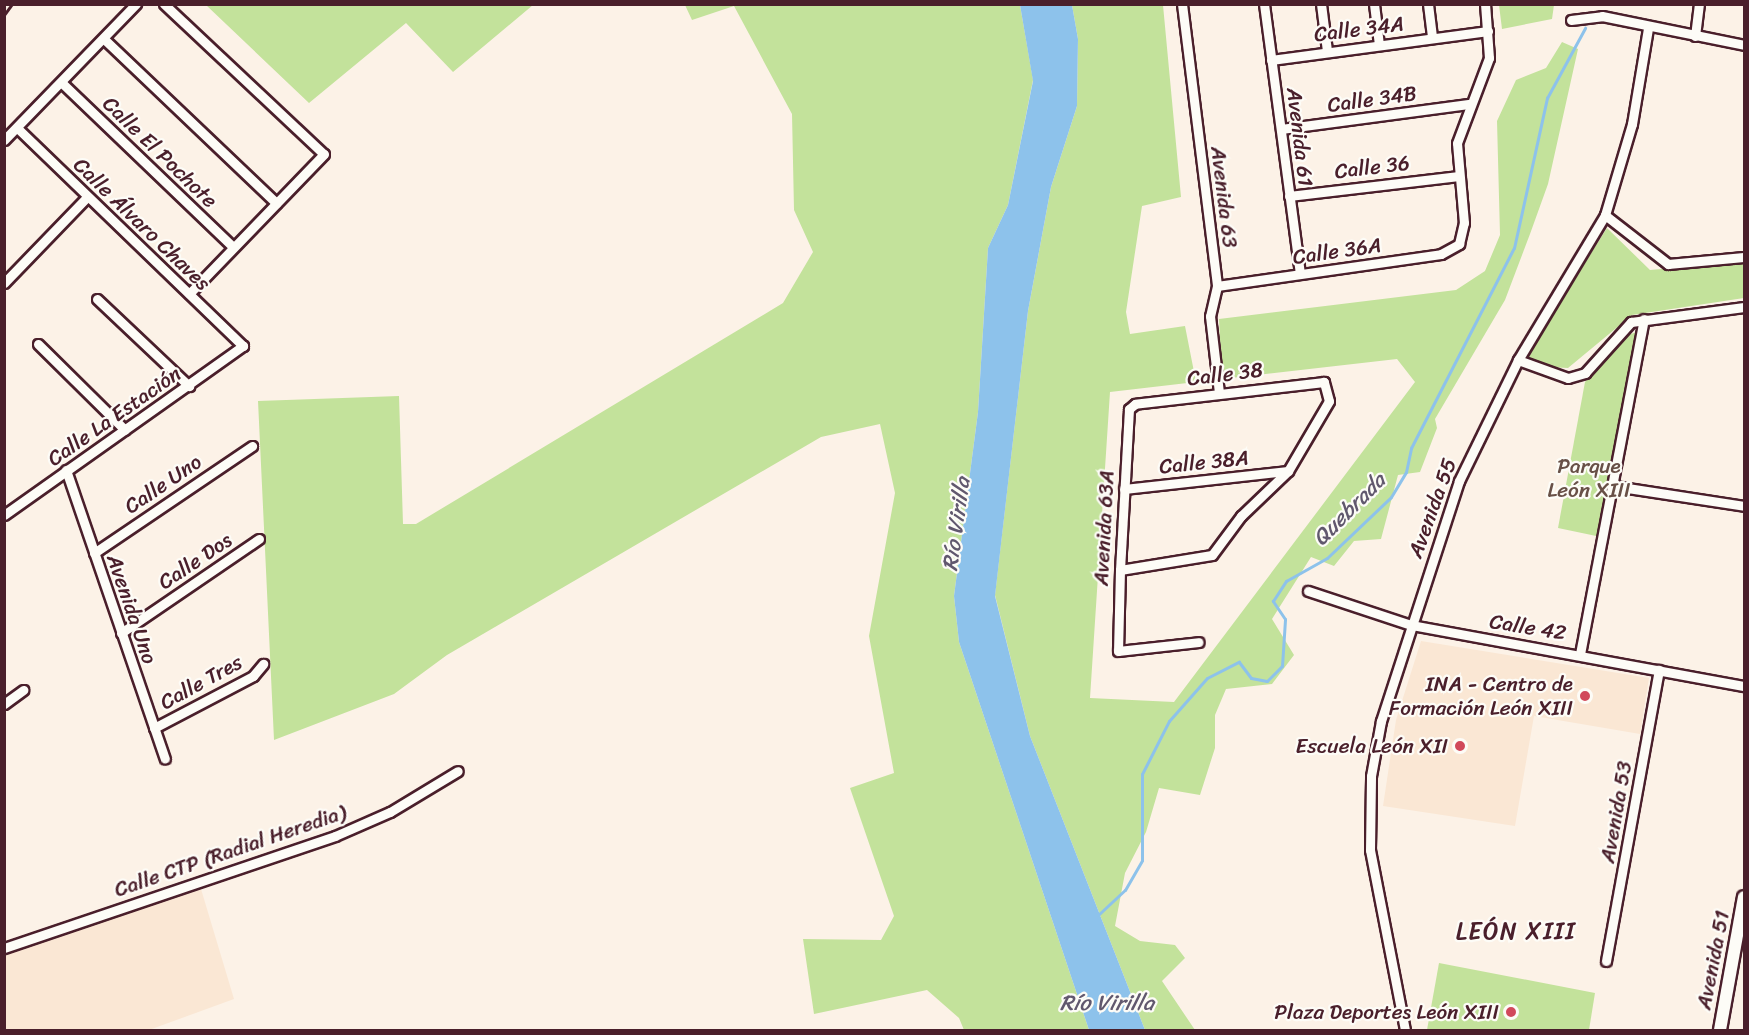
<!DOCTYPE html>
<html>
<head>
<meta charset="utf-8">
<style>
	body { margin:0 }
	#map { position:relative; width:1749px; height:1035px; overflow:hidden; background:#fcf2e7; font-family:Sriracha,sans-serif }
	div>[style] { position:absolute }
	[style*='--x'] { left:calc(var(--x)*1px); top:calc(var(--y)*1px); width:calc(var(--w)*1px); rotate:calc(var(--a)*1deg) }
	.built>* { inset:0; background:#fae7d4 }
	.green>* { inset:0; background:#c3e29b }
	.water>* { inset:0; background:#8dc2eb }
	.stream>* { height:3px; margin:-1.5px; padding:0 1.5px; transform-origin:1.5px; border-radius:1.5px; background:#8dc2eb }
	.roads { filter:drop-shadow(2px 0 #4a1f2b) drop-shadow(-2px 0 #4a1f2b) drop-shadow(0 2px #4a1f2b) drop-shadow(0 -2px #4a1f2b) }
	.minor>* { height:9px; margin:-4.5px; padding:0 4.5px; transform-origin:4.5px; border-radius:4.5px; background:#fdfcf7 }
	.tertiary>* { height:12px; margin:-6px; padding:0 6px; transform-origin:6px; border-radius:6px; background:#fdfcf7 }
	.rail>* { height:3px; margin:-1.5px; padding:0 1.5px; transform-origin:1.5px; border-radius:1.5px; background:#4a1f2b }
	.dots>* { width:16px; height:16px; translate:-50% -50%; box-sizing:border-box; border:3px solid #fdfcf7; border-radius:50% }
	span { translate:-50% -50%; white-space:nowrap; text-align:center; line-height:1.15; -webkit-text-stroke:4.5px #fdfcf7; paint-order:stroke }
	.street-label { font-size:21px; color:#4a1f2b }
	.park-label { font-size:21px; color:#685047 }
	.poi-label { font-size:21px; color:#4a1f2b }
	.right { translate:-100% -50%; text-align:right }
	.water-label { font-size:22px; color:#61586e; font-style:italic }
	.quarter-label { font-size:24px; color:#4a1f2b; letter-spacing:1.5px }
	.frame { position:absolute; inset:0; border:6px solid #4a1f2b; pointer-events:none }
</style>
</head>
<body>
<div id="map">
	<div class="built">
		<div style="clip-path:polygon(1421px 641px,1649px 678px,1640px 734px,1534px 716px,1515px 826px,1383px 806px,1396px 720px)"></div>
		<div style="clip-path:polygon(201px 889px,234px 999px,149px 1030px,5px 1030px,5px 954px)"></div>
	</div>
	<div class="green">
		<div style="clip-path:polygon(206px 5px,533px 5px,453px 72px,406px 23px,309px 103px)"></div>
		<div style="clip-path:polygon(685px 5px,1020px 5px,1033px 80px,1008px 205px,988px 248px,978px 412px,954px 596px,959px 642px,1089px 1030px,964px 1030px,959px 1018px,927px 990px,814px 1014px,803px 939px,881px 940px,894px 916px,850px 788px,894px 773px,869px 636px,895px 493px,880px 424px,821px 437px,447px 655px,394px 694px,274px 740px,258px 401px,399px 396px,403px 524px,416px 524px,783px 303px,813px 252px,794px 210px,792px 114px,734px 6px,692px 20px)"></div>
		<div style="clip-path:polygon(1072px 5px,1163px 5px,1181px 197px,1142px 206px,1126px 312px,1130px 334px,1185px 326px,1196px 382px,1110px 392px,1090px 698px,1174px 702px,1415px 382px,1397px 359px,1222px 379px,1219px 319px,1456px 290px,1485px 271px,1500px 235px,1497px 121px,1516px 80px,1546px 68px,1562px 42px,1578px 49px,1548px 184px,1530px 234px,1505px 300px,1435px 419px,1437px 428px,1420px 472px,1398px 475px,1381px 539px,1354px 541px,1334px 566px,1311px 557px,1272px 619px,1294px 655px,1272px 684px,1226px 689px,1215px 715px,1215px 748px,1200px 795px,1159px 788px,1146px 832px,1125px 873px,1115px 926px,1140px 941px,1175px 945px,1185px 958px,1162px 981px,1195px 1030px,1145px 1030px,1030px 736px,995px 595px,1028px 311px,1051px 187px,1077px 106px,1078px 39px)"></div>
		<div style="clip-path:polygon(1499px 5px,1554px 5px,1552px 19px,1502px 29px)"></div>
		<div style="clip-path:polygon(1607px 228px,1650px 270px,1744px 262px,1744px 298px,1632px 315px,1568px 368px,1548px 367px,1526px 356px)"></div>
		<div style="clip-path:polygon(1639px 331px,1601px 537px,1558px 528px,1585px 382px,1623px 337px)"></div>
		<div style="clip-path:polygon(1439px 963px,1595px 993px,1589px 1030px,1427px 1030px)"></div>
	</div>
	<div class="water">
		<div style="clip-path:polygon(1020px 5px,1072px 5px,1078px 39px,1077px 106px,1051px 187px,1028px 311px,995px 596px,1030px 736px,1145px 1030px,1089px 1030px,959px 642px,954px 596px,978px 412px,988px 248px,1008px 205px,1033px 81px)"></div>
	</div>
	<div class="stream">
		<div style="--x:1098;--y:915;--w:37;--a:-43"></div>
		<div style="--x:1125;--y:890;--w:34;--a:-60"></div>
		<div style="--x:1142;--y:860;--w:86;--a:-90"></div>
		<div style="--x:1142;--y:774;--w:59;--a:-63"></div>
		<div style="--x:1169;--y:721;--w:57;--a:-48.5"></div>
		<div style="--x:1207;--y:678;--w:36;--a:-27"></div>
		<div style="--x:1239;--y:662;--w:20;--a:53"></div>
		<div style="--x:1251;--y:678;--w:16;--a:11"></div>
		<div style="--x:1267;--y:681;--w:21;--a:-45"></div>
		<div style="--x:1282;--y:666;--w:47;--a:-86.3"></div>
		<div style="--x:1285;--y:619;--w:22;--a:-124"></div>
		<div style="--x:1273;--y:601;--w:24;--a:-57"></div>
		<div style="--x:1286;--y:581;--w:47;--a:-29.3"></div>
		<div style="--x:1327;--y:558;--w:88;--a:-43.6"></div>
		<div style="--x:1391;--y:497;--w:29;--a:-59"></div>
		<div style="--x:1406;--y:472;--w:25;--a:-78"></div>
		<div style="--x:1411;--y:448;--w:225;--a:-62.8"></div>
		<div style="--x:1514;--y:248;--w:154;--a:-77.6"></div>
		<div style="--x:1547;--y:98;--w:80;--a:-61.5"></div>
	</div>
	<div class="roads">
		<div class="minor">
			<div style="--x:164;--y:4;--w:219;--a:43.2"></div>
			<div style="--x:324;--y:154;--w:194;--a:134"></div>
			<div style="--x:1182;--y:4;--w:284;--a:82.9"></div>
			<div style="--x:1217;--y:286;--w:31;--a:103"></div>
			<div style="--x:1210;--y:316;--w:78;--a:83.3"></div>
			<div style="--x:1264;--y:4;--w:272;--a:82.4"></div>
			<div style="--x:1321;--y:4;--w:47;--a:82.7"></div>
			<div style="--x:1374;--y:4;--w:41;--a:83"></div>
			<div style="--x:1428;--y:4;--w:34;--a:83"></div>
			<div style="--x:1571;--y:20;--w:31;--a:-7"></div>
			<div style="--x:1602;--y:16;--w:145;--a:11.5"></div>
			<div style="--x:1695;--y:36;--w:32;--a:-83"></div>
			<div style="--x:104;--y:39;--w:238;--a:43.6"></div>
			<div style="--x:1271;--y:60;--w:219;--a:-7.6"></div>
			<div style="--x:62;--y:83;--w:237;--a:43.8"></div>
			<div style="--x:1281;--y:129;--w:189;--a:-7.6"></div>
			<div style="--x:4;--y:140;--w:190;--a:-45.9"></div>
			<div style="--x:1289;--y:196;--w:171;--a:-6.7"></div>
			<div style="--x:1605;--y:215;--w:80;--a:37.9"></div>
			<div style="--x:1668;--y:264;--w:76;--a:-5.3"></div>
			<div style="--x:4;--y:283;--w:118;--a:-46"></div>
			<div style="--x:1217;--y:286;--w:226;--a:-8.1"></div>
			<div style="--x:1441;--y:254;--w:21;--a:-29"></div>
			<div style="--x:1459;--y:244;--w:22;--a:-77"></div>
			<div style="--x:1464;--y:223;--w:80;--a:-95"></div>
			<div style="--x:1457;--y:143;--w:91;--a:-69.4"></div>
			<div style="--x:1489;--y:58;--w:54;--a:-94.2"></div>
			<div style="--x:97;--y:299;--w:127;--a:43.4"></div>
			<div style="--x:38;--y:344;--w:122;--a:44.7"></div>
			<div style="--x:1518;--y:360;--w:53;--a:19.8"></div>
			<div style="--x:1568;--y:378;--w:18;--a:-16"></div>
			<div style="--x:1585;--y:373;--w:69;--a:-48"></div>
			<div style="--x:1631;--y:322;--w:114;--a:-7.6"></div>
			<div style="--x:66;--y:470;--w:305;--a:71.1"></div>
			<div style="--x:1614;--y:486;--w:132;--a:8.7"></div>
			<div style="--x:1124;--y:489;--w:165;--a:-6.3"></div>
			<div style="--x:4;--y:515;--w:293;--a:-35.3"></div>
			<div style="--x:243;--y:346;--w:314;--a:-136"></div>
			<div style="--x:94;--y:553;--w:191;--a:-34.1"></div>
			<div style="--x:1120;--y:570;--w:93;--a:-9.3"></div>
			<div style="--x:1212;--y:555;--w:49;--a:-53.4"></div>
			<div style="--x:1241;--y:516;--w:65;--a:-43.8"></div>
			<div style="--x:1288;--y:471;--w:81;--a:-59.6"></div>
			<div style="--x:1329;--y:401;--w:20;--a:-105"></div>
			<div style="--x:1324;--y:382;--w:190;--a:173.4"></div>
			<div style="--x:1135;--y:404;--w:8;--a:140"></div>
			<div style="--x:1129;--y:409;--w:161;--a:93.2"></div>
			<div style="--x:1120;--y:570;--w:81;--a:91.4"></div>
			<div style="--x:1118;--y:651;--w:81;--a:-6.3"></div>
			<div style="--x:1308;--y:591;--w:108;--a:18.3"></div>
			<div style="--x:1411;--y:625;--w:339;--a:10.4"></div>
			<div style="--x:121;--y:633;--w:167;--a:-34.3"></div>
			<div style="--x:1580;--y:654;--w:341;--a:-79.2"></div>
			<div style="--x:4;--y:704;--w:24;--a:-36"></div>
			<div style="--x:154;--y:728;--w:112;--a:-27.7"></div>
			<div style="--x:253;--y:676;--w:16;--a:-50"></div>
			<div style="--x:4;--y:948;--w:349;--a:-18.7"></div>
			<div style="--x:335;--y:836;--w:60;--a:-23.6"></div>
			<div style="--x:390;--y:812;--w:79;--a:-31.1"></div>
			<div style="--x:1606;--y:961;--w:296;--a:-79.7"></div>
			<div style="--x:1405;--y:1030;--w:183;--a:-101"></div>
			<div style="--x:1370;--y:850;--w:74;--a:-89.2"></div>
			<div style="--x:1371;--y:776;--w:56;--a:-79.7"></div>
			<div style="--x:1381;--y:721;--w:252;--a:-72"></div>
			<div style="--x:1459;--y:481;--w:135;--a:-64"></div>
			<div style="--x:1518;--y:360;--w:169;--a:-59"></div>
			<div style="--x:1605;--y:215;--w:95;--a:-73.5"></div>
			<div style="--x:1632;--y:124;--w:97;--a:-80.5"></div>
		</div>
		<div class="tertiary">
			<div style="--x:1720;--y:1030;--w:135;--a:-79.8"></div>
		</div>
	</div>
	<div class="rail">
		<div style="--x:4;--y:15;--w:14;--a:-54"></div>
	</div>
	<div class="dots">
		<div style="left:1585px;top:696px;background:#d1495b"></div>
		<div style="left:1460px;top:746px;background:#d1495b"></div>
		<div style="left:1511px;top:1012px;background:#d1495b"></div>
	</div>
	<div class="street-label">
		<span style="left:1359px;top:29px;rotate:-7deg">Calle 34A</span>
		<span style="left:1372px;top:99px;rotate:-8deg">Calle 34B</span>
		<span style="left:1300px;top:137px;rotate:83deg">Avenida 61</span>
		<span style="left:160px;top:152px;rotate:44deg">Calle El Pochote</span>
		<span style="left:1372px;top:167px;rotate:-7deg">Calle 36</span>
		<span style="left:1224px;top:197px;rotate:83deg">Avenida 63</span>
		<span style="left:142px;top:224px;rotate:44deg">Calle Álvaro Chaves</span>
		<span style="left:1337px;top:251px;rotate:-8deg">Calle 36A</span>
		<span style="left:1225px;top:374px;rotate:-7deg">Calle 38</span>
		<span style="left:114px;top:416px;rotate:-35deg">Calle La Estación</span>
		<span style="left:1204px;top:462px;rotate:-6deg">Calle 38A</span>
		<span style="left:163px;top:484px;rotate:-34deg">Calle Uno</span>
		<span style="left:1432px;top:508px;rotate:-70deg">Avenida 55</span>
		<span style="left:1104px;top:528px;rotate:-87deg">Avenida 63A</span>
		<span style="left:195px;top:561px;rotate:-34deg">Calle Dos</span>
		<span style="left:132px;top:609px;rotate:71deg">Avenida Uno</span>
		<span style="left:1528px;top:627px;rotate:9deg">Calle 42</span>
		<span style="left:201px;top:682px;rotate:-29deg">Calle Tres</span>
		<span style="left:1616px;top:812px;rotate:-80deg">Avenida 53</span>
		<span style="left:230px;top:851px;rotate:-19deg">Calle CTP (Radial Heredia)</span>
		<span style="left:1713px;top:960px;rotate:-79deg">Avenida 51</span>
	</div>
	<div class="park-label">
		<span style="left:1589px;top:478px">Parque<br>León XIII</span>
	</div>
	<div class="poi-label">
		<span class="right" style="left:1573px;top:696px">INA - Centro de<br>Formación León XIII</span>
		<span class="right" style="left:1448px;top:746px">Escuela León XII</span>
		<span class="right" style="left:1499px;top:1012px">Plaza Deportes León XIII</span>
	</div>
	<div class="water-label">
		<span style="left:1349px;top:509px;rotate:-45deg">Quebrada</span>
		<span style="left:956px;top:524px;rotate:-82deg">Río Virilla</span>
		<span style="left:1107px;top:1003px">Río Virilla</span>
	</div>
	<div class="quarter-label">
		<span style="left:1516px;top:932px">LEÓN XIII</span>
	</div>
	<div class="frame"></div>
</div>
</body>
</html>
